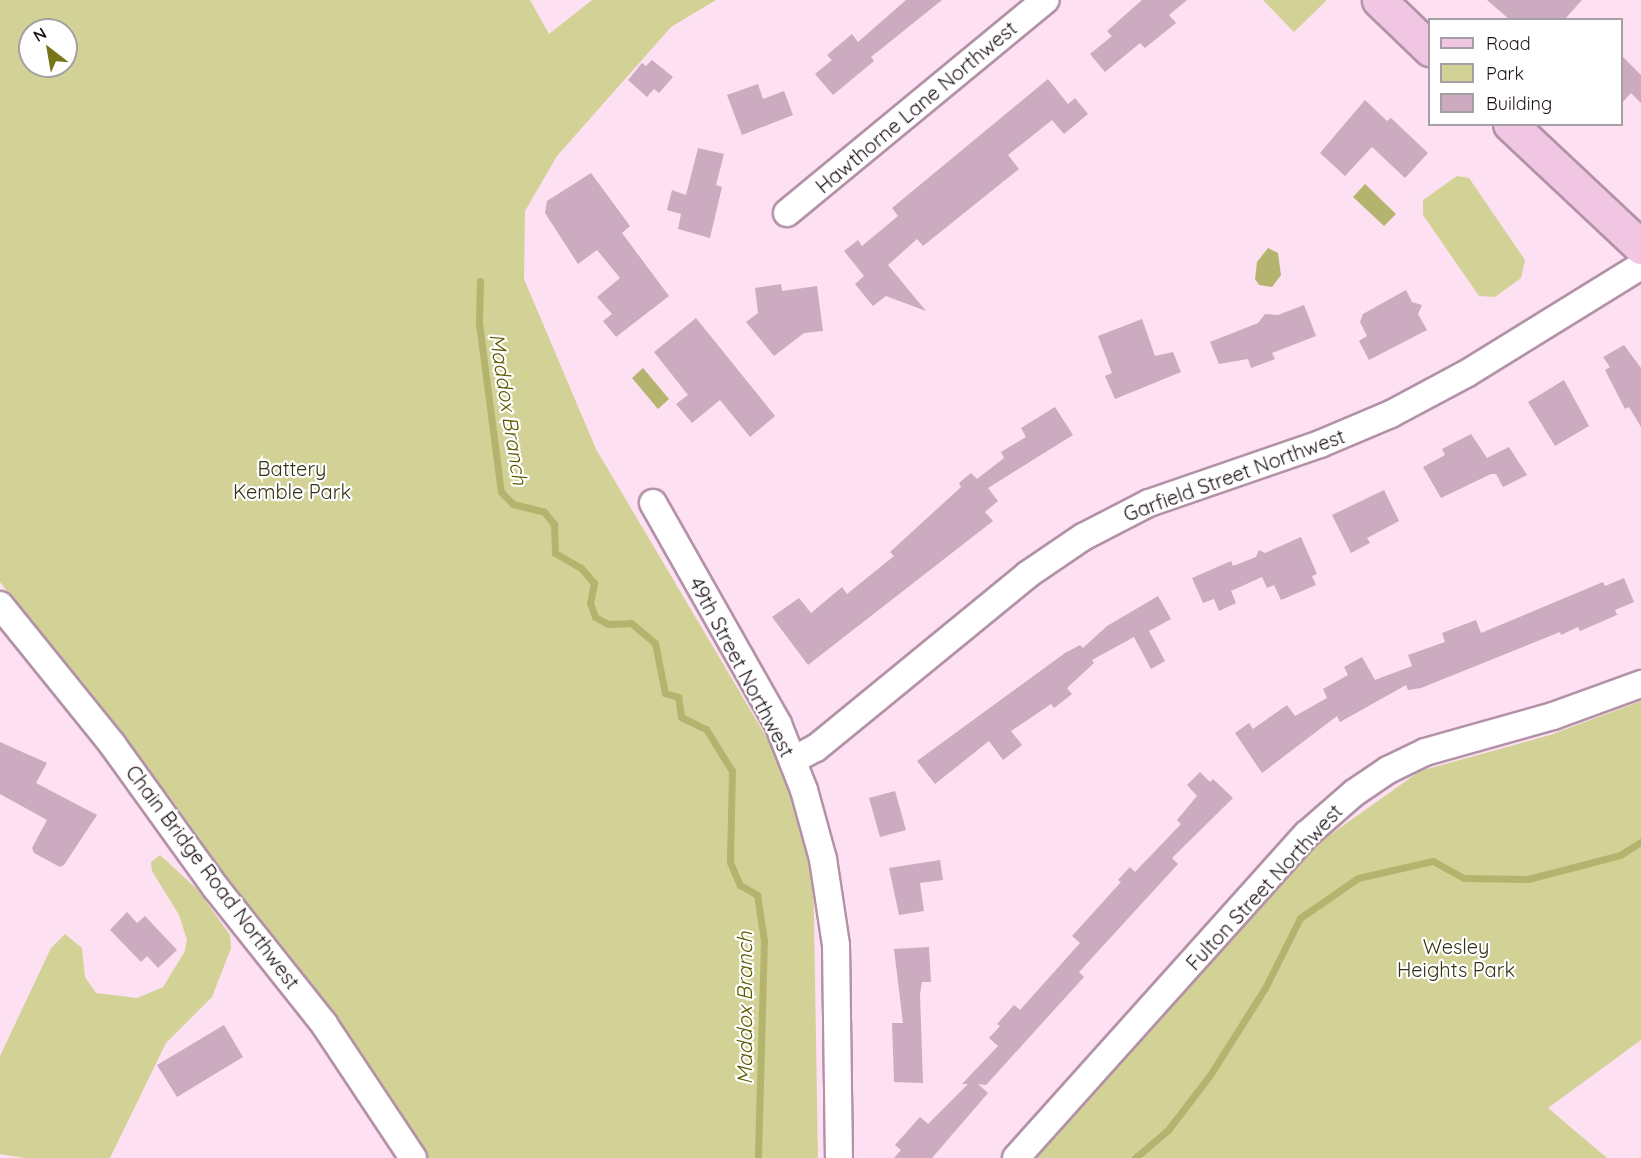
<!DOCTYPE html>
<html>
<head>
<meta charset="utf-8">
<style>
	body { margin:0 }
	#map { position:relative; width:1641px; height:1158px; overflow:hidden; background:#fde0f2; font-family:Quicksand,sans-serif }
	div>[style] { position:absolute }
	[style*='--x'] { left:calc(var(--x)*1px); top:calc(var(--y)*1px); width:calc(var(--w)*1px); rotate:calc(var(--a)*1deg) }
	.green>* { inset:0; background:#d3d296 }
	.water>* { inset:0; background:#b5b46e }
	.stream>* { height:7px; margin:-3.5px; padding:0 3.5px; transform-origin:3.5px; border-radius:3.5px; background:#b5b46e }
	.building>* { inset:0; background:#ccaac0 }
	.roads { filter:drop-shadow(2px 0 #b392a7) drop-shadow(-2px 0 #b392a7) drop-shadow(0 2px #b392a7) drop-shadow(0 -2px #b392a7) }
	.minor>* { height:26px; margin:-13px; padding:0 13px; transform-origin:13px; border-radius:13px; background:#fff }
	.primary>* { height:33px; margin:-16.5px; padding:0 16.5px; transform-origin:16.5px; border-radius:16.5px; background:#f1c6e3 }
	span { translate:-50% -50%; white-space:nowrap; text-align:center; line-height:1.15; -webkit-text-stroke:4.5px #fff; paint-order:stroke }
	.street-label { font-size:20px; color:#1b0f17 }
	.park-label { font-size:20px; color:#343314 }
	.water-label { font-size:21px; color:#5c5900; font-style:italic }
	.legend { position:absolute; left:1428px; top:18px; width:195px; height:108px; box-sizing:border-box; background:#fff; border:2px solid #a49fa2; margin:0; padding:8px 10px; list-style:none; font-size:18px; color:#1b0f17 }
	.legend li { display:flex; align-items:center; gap:12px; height:30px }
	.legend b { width:30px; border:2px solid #a49fa2 }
	.north { position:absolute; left:18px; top:18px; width:60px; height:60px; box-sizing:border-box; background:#fff; border:2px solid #a49fa2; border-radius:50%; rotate:329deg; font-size:16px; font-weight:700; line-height:24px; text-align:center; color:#1b0f17 }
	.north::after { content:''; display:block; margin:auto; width:21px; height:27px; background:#787519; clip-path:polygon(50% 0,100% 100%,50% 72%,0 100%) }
</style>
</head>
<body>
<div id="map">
	<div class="green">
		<div style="clip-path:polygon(evenodd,0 0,530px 0,549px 34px,592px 0,716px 0,671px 27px,557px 156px,525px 211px,524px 279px,596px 449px,774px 750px,813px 860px,818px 1158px,422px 1158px,352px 1038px,276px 949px,173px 801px,0 582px,0 0,30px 30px,66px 30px,66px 66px,30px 66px,30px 30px)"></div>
		<div style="clip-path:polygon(1263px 0,1327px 0,1294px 32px)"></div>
		<div style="clip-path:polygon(1457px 176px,1469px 178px,1525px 260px,1521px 278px,1495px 297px,1479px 296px,1423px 215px,1423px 200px)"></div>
		<div style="clip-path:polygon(1641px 701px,1641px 1040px,1548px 1108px,1607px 1158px,1036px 1158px,1124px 1049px,1306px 852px,1420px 771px,1550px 735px)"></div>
		<div style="clip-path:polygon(160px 855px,197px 889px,230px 935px,231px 948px,212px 997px,166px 1043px,110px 1158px,24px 1158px,0 1154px,0 1056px,51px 948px,65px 934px,82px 948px,85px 977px,96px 993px,137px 998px,163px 987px,185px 951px,187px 940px,179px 915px,152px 871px,151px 862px)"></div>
	</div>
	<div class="water">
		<div style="clip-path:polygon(1365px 184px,1396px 214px,1384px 226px,1353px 197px)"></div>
		<div style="clip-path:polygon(1268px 248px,1278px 253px,1281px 275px,1272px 287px,1259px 285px,1255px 279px,1257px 262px)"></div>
		<div style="clip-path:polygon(643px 368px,669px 399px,658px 409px,632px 378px)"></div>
	</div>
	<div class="stream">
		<div style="--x:480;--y:281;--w:42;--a:91.4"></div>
		<div style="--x:479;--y:323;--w:170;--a:82.6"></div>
		<div style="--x:501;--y:492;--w:17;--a:45"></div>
		<div style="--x:513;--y:504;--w:32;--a:14"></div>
		<div style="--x:544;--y:512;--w:16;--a:50"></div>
		<div style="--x:554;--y:524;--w:29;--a:88"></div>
		<div style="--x:555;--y:553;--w:30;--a:30"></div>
		<div style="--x:581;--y:568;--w:20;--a:49"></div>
		<div style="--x:594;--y:583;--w:20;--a:101"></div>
		<div style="--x:590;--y:603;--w:15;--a:70"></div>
		<div style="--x:595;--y:617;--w:15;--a:28"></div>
		<div style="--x:608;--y:624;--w:23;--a:-2"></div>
		<div style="--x:631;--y:623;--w:31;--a:40"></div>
		<div style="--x:655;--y:643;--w:51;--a:78.7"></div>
		<div style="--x:665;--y:693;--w:14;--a:17"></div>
		<div style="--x:678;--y:697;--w:20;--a:81"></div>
		<div style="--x:681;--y:717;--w:28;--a:26"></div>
		<div style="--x:706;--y:729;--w:49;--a:58.2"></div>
		<div style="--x:732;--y:771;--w:91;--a:91.3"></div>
		<div style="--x:730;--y:862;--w:25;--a:67"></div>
		<div style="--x:740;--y:885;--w:20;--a:30"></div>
		<div style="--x:757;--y:895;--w:46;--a:81.2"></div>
		<div style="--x:764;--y:940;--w:218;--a:91.6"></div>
		<div style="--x:1135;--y:1158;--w:43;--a:-40.3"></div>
		<div style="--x:1168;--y:1130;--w:69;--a:-52.6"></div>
		<div style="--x:1210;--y:1075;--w:103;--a:-57.7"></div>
		<div style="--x:1265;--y:988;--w:78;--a:-63.4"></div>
		<div style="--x:1300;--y:918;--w:70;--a:-34.6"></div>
		<div style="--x:1358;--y:878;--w:77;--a:-12.8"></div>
		<div style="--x:1433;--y:861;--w:35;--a:29"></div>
		<div style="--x:1464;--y:878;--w:64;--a:0.9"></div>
		<div style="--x:1528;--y:879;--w:95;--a:-14.6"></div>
		<div style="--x:1620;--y:855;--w:25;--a:-32"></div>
	</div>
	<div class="building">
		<div style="clip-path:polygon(906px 0,942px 0,871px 57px,874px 61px,833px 95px,815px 74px,832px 60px,827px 55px,852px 34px,858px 42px)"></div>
		<div style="clip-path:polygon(1142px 0,1187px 0,1169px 15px,1176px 23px,1145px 48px,1140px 43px,1105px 72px,1090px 54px,1112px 36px,1107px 31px)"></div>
		<div style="clip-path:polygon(1487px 0,1582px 0,1564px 20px,1510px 20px)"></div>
		<div style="clip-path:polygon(1622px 56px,1641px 75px,1641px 103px,1631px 93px,1622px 103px)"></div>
		<div style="clip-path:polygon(652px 60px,673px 77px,659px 93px,654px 89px,647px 97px,628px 80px,642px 63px,646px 66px)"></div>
		<div style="clip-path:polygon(1048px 79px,1068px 104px,1075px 98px,1088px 114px,1064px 134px,1052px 120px,1008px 155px,1019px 169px,923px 246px,917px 239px,888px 265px,926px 311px,886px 296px,873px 306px,855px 284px,864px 276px,844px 251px,858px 240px,862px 246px,898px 216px,892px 208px)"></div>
		<div style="clip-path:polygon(758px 84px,763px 99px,784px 91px,793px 115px,742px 135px,727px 95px)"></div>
		<div style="clip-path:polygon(1365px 100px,1387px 121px,1391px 118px,1428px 153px,1405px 178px,1372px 147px,1345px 176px,1320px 153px)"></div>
		<div style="clip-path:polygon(698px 148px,724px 154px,716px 185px,722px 187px,710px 238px,678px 229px,681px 214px,667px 210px,672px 190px,686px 195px)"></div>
		<div style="clip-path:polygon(591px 173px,630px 226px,622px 233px,669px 296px,616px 337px,603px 321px,612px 314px,597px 297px,620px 278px,597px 250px,578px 264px,545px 213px,547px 201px)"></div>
		<div style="clip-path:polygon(781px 284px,782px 291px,817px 286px,823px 331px,804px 333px,774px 356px,746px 322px,758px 313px,755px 288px)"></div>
		<div style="clip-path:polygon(1406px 290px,1412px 302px,1422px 305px,1418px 314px,1427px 330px,1369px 360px,1359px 341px,1367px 336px,1360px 322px,1363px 314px)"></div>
		<div style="clip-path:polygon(1304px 305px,1316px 336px,1272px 353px,1275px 359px,1251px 368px,1248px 359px,1219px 364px,1210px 342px,1258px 323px,1265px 314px,1278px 315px)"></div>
		<div style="clip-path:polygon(696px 318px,775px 416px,750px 437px,720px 400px,692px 423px,676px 404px,688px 395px,654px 352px)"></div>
		<div style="clip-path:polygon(1142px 319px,1155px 356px,1173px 352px,1181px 372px,1115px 399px,1105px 376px,1112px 373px,1098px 336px)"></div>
		<div style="clip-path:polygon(1624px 345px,1641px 368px,1641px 427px,1629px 407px,1625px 409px,1605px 370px,1610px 367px,1603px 357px)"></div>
		<div style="clip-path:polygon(1564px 380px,1589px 426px,1555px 446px,1528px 402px)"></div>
		<div style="clip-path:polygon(1055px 407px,1073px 435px,988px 488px,998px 501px,985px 512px,993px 521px,808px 665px,772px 617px,799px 598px,811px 613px,842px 587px,847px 594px,894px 556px,890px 552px,961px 487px,959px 483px,971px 473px,977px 479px,1004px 458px,1001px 452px,1026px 437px,1021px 428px)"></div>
		<div style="clip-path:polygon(1471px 434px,1487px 458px,1509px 447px,1527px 475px,1503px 487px,1496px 474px,1491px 474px,1441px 498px,1423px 467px,1445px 455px,1442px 449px)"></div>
		<div style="clip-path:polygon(1384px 490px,1399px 521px,1367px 538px,1370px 543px,1351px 553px,1332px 515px)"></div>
		<div style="clip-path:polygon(1301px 537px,1317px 574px,1312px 576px,1316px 585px,1281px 600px,1274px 585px,1267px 588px,1262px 577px,1231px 591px,1236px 603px,1219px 611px,1214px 599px,1203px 603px,1192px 578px,1231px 561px,1233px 566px,1256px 557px,1259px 550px,1265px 553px)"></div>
		<div style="clip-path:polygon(1624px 578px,1634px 602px,1615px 610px,1617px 615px,1580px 631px,1578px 627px,1561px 635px,1560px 632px,1421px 688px,1408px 690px,1406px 685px,1340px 722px,1337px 716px,1262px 773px,1235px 733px,1249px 723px,1253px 729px,1287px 705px,1295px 716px,1327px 698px,1323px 689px,1348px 675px,1344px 667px,1362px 657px,1375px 680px,1412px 666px,1408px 655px,1445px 642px,1442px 633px,1476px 620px,1481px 633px,1603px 582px,1605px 586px)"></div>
		<div style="clip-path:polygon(1158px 596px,1171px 619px,1149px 631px,1165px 661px,1151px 669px,1134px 637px,1092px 660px,1094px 663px,1067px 688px,1072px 694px,1054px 708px,1051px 704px,1011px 731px,1022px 745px,1003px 760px,989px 741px,935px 784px,917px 761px,1065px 653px,1080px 645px,1083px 648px,1107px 626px)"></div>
		<div style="clip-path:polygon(0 742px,47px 763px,36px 783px,97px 815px,64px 865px,60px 867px,34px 853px,32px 848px,47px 820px,0 794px)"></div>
		<div style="clip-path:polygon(1200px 772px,1210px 782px,1213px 779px,1233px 798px,1172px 858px,1178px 864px,1079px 972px,1084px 977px,986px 1085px,978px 1084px,988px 1093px,932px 1158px,894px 1158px,901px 1150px,895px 1145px,920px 1117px,928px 1124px,968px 1084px,962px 1084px,998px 1046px,989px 1038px,1000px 1026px,997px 1024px,1014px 1005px,1020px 1010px,1080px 943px,1072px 936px,1121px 882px,1118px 880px,1130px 867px,1135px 872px,1181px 824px,1177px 820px,1197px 796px,1187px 785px)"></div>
		<div style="clip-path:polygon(895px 791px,906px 830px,880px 837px,869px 798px)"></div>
		<div style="clip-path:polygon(940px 860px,943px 880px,920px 883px,924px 911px,899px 915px,889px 868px)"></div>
		<div style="clip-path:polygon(127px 912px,137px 923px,145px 916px,177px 950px,158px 968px,147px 956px,141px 962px,110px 930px)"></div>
		<div style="clip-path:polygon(929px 947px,931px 982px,922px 982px,920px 994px,923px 1083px,894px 1082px,892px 1023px,903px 1023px,894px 949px)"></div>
		<div style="clip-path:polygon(224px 1025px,243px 1057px,177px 1097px,157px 1065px)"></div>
	</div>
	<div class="roads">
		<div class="minor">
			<div style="--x:787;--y:213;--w:335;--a:-39.5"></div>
			<div style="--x:653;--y:503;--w:254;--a:60.5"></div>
			<div style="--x:778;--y:724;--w:71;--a:68.5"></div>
			<div style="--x:804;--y:790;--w:72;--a:74.6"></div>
			<div style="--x:823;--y:859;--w:87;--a:81.4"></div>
			<div style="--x:836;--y:945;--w:213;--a:89.2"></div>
			<div style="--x:0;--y:605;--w:179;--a:51.1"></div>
			<div style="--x:112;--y:744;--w:178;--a:54.2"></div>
			<div style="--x:216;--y:888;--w:174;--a:51.5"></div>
			<div style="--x:324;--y:1024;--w:161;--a:56.4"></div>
			<div style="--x:793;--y:760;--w:26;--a:-28"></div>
			<div style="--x:816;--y:748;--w:273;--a:-39.3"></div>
			<div style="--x:1027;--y:575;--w:68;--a:-34.2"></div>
			<div style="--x:1083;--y:537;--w:74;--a:-27.3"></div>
			<div style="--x:1149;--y:503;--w:181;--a:-19"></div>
			<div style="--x:1320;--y:444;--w:77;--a:-22.9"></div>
			<div style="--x:1391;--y:414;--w:85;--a:-28.1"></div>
			<div style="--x:1466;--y:374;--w:206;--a:-31.7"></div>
			<div style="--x:1016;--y:1158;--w:435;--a:-48.1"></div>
			<div style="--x:1307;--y:834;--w:62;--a:-41.1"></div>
			<div style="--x:1354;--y:793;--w:41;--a:-34.1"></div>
			<div style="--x:1388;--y:770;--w:41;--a:-25.9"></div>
			<div style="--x:1425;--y:752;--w:133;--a:-15.7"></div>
			<div style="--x:1553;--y:716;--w:94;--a:-20"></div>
		</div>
		<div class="primary">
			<div style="--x:1379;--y:0;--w:71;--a:43.9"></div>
			<div style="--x:1510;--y:124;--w:180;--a:43.2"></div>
		</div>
	</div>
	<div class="street-label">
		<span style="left:916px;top:107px;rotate:-40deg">Hawthorne Lane Northwest</span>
		<span style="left:1234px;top:475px;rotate:-20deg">Garfield Street Northwest</span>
		<span style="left:742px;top:667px;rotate:62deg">49th Street Northwest</span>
		<span style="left:213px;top:877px;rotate:53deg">Chain Bridge Road Northwest</span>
		<span style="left:1264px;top:887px;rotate:-47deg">Fulton Street Northwest</span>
	</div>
	<div class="park-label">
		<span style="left:292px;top:480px">Battery<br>Kemble Park</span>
		<span style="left:1456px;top:958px">Wesley<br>Heights Park</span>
	</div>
	<div class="water-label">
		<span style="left:509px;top:409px;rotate:81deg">Maddox Branch</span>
		<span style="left:744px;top:1008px;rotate:-90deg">Maddox Branch</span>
	</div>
	<ul class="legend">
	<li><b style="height:8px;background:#f1c6e3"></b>Road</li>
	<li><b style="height:16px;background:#d3d296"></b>Park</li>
	<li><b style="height:16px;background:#ccaac0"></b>Building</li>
	</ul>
	<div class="north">N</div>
</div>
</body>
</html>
